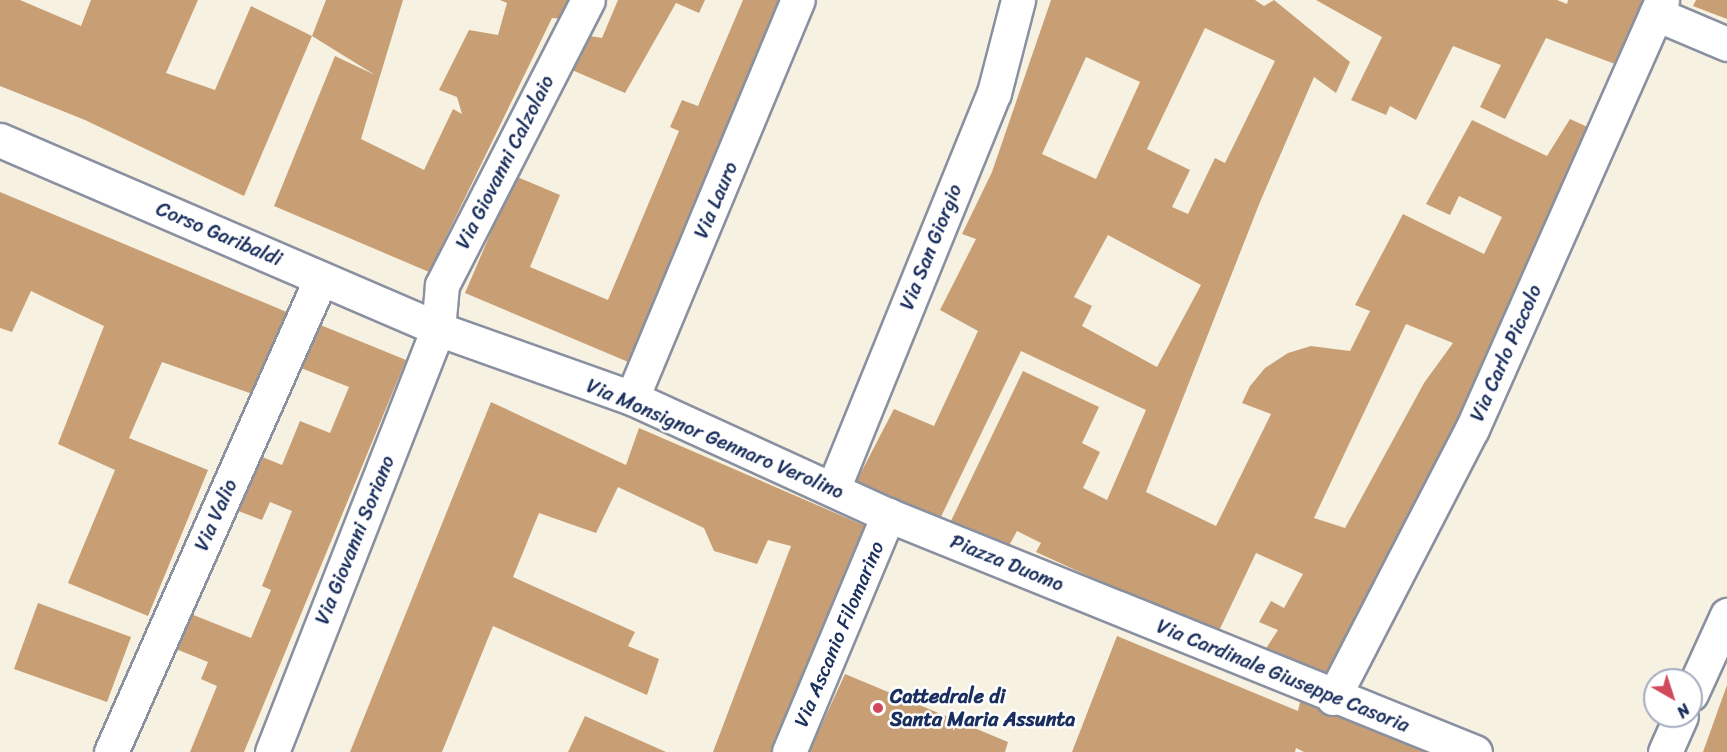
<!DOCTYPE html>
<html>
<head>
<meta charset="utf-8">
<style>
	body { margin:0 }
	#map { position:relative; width:1727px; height:752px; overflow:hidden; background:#f7f1e2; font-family:Sriracha,sans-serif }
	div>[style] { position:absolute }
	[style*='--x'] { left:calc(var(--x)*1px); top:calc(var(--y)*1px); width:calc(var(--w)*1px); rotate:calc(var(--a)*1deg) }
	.building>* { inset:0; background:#c89f74 }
	.roads { filter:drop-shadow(2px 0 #8990a0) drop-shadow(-2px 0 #8990a0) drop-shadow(0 2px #8990a0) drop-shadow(0 -2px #8990a0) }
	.minor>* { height:33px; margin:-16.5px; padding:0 16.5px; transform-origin:16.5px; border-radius:16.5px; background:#fff }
	.secondary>* { height:33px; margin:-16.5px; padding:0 16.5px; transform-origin:16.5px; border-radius:16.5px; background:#fff }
	.dots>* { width:16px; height:16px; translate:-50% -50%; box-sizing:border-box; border:3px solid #fff; border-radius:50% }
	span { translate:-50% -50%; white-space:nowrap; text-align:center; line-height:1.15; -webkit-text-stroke:5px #fff; paint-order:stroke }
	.street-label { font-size:20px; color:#1b2f5e }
	.poi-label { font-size:20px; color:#1b2f5e; font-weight:700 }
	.left { translate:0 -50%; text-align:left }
	.north { position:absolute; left:1643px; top:668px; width:60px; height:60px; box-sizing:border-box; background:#fff; border:2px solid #a4acbf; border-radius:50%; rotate:141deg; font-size:16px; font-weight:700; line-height:24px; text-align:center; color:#1b2f5e }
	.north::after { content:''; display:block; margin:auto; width:21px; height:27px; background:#d1495b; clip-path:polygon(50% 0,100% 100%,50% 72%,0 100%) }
</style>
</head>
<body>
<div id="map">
	<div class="building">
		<div style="clip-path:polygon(0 0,20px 0,81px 26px,91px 0,198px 0,166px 73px,215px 90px,251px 6px,312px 36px,244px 196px,85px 120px,0 86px)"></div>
		<div style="clip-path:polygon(326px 0,403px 0,361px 139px,424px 170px,453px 109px,462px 114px,457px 97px,439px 90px,469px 30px,498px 35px,507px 3px,500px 0,573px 0,564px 19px,552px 18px,429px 272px,274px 206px,335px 56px,375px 75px,312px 36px)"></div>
		<div style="clip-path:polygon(618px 0,705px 0,699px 13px,676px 3px,625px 93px,572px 70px,590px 36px,602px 38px)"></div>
		<div style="clip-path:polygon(743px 0,787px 0,633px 364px,465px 293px,515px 176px,560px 195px,530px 267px,608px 300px,679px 131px,670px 127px,682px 100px,698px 106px)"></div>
		<div style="clip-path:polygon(evenodd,1051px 0,1255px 0,1264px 6px,1274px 0,1350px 62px,1336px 93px,1314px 77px,1260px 202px,1146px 492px,1216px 526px,1271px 414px,1242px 403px,1250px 386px,1265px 368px,1288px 353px,1311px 346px,1350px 351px,1370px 311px,1355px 305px,1403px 214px,1484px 254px,1502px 217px,1459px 196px,1450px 215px,1426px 204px,1472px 120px,1547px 156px,1570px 119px,1594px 130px,1474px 412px,1331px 683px,1265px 650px,1278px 630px,1259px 622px,1271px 601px,1284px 608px,1303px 574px,1256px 553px,1217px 635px,1036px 552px,1041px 543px,1017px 531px,1005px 553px,949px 525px,1023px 371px,1099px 407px,1082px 443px,1100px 452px,1083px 488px,1107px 500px,1146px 410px,1021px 351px,938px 523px,856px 482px,894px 409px,934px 426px,978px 331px,940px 310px,976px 239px,962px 234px,992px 172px,1051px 0,1205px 28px,1275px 61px,1225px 163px,1215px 158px,1188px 214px,1172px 207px,1190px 170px,1147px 149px,1205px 28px,1051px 0,1086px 57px,1140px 82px,1096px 179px,1042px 154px,1086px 57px,1051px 0,1108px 235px,1201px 285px,1157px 367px,1082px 326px,1092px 306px,1074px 297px,1108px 235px,1051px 0,1406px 324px,1453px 343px,1424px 383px,1345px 528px,1314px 518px,1406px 324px)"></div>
		<div style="clip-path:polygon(1316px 0,1557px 0,1567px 4px,1568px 0,1652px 0,1623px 67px,1546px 38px,1505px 119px,1480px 107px,1501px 65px,1453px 46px,1416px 120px,1390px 106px,1386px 115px,1351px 100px,1382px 37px)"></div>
		<div style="clip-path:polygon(1696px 0,1727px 0,1727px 19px,1693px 6px)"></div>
		<div style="clip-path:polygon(0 192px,289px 313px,258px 396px,162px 362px,129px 438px,208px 470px,148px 616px,68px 583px,115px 470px,58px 444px,104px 326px,31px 291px,12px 332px,0 328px)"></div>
		<div style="clip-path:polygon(318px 324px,406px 360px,244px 752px,190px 752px,217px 686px,201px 679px,208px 662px,171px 647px,186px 612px,251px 638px,271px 590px,262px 586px,292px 511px,270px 502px,262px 520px,233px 509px,255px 454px,282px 465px,300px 421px,330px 433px,349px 387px,301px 368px)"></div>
		<div style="clip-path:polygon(491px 402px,626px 465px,639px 428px,877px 531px,784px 752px,713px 752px,791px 546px,768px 540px,757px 564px,714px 551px,704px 528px,618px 487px,596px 533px,539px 513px,513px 577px,635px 632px,628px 646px,659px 659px,647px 695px,493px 626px,442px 752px,350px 752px)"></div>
		<div style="clip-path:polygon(38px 603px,131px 637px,107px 702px,14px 669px)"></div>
		<div style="clip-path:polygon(1117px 636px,1298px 711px,1302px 694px,1452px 752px,1304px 752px,1296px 748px,1295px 752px,1072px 752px)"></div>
		<div style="clip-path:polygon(845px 674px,1008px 742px,1005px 752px,809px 752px)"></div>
		<div style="clip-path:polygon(1727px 685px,1727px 752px,1703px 752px)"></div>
		<div style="clip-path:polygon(585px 716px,666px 752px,568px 752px)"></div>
	</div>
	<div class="roads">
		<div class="minor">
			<div style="--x:1656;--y:14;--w:77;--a:22.9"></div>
			<div style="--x:438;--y:329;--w:206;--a:19.6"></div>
			<div style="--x:632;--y:398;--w:281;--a:24.6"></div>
			<div style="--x:888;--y:515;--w:633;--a:21.99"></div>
			<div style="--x:632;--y:398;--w:431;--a:-67.4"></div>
			<div style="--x:833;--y:489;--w:427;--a:-67.9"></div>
			<div style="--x:994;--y:93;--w:96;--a:-75.5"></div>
			<div style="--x:1333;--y:698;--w:303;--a:-62.7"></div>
			<div style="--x:1472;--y:429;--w:469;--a:-66.1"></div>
			<div style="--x:111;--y:752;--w:518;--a:-66.1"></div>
			<div style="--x:789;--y:752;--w:257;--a:-67.3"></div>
		</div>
		<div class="secondary">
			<div style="--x:0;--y:140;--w:477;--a:23.3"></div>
			<div style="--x:1691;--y:694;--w:87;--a:-65.5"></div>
			<div style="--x:272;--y:752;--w:454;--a:-68.6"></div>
			<div style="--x:438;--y:329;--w:44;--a:-84.8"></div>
			<div style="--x:442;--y:285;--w:320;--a:-62.9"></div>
			<div style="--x:1665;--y:752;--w:39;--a:-66"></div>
		</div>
	</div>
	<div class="dots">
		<div style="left:878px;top:708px;background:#d1495b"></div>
	</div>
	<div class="street-label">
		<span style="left:505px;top:162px;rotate:-63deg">Via Giovanni Calzolaio</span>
		<span style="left:716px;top:200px;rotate:-67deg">Via Lauro</span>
		<span style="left:219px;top:234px;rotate:23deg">Corso Garibaldi</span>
		<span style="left:931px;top:247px;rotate:-68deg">Via San Giorgio</span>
		<span style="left:1506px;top:353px;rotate:-66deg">Via Carlo Piccolo</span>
		<span style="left:715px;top:439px;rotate:23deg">Via Monsignor Gennaro Verolino</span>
		<span style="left:216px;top:515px;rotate:-66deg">Via Valio</span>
		<span style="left:355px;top:540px;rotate:-68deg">Via Giovanni Soriano</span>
		<span style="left:1007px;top:563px;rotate:22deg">Piazza Duomo</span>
		<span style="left:839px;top:634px;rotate:-67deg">Via Ascanio Filomarino</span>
		<span style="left:1283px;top:676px;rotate:22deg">Via Cardinale Giuseppe Casoria</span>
	</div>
	<div class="poi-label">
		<span class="left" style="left:890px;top:708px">Cattedrale di<br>Santa Maria Assunta</span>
	</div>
	<div class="north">N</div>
</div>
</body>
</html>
